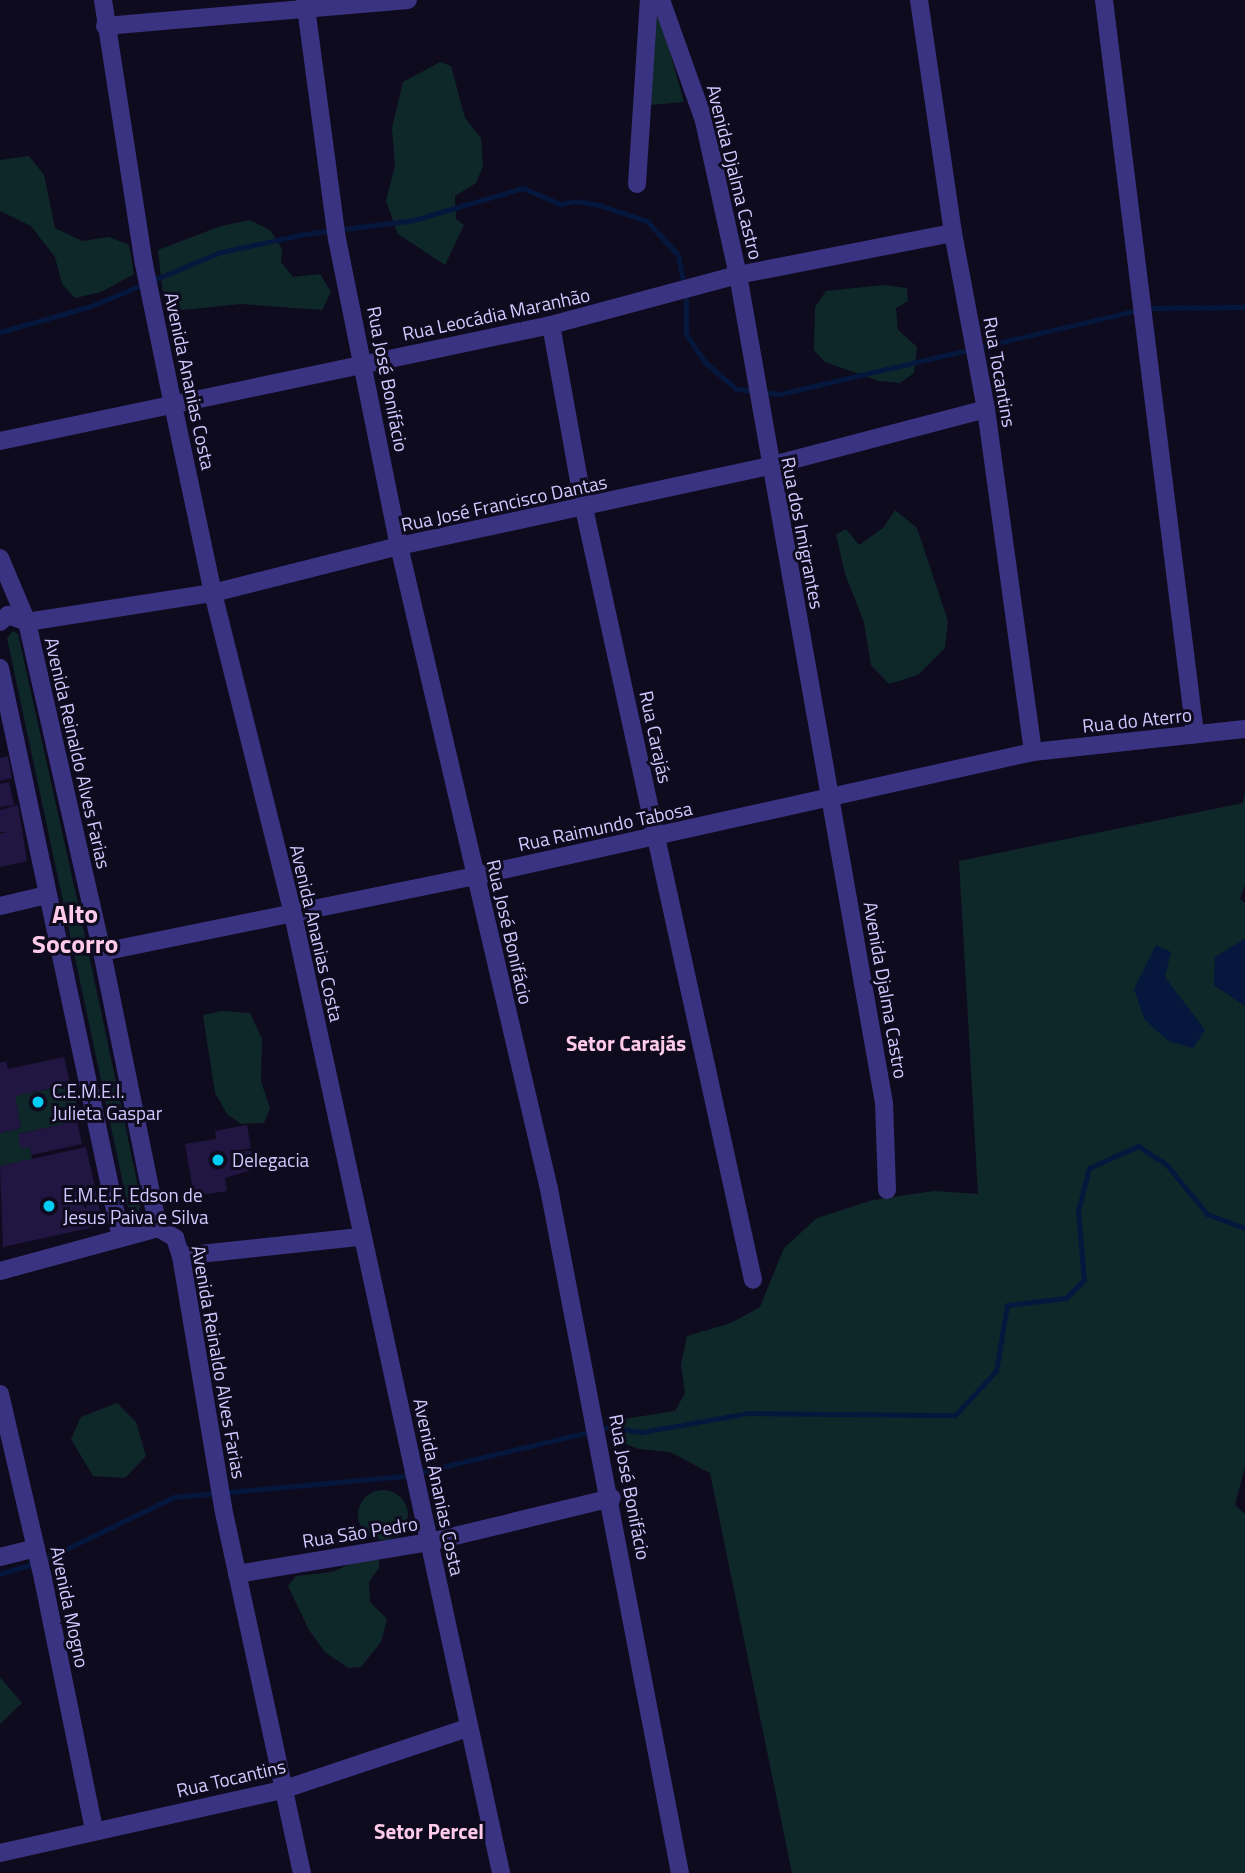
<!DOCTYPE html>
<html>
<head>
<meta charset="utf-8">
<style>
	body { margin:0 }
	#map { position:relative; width:1245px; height:1873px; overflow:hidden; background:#0f0b1f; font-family:"Titillium Web",sans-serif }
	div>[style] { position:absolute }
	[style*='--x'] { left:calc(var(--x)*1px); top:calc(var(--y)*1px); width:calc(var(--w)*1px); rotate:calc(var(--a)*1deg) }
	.green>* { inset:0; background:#0e2829 }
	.round { border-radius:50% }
	.water>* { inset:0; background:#06173d }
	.stream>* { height:5px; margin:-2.5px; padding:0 2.5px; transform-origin:2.5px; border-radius:2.5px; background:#06173d }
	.building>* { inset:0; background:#211641 }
	.minor>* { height:18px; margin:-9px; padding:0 9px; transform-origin:9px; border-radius:9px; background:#3a3381 }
	.dots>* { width:19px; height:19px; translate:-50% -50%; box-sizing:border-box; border:4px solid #0f0b1f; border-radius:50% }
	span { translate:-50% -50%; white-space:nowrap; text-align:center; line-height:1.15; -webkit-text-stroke:6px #0f0b1f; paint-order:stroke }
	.street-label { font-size:19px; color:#d2c9ff }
	.poi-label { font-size:19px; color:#d2c9ff }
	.left { translate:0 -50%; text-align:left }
	.neighbourhood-label { font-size:21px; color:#ffcbe9; font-weight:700 }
	.district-label { font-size:26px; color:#ffcbe9; font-weight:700 }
</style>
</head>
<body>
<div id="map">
	<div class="green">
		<div style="clip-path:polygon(655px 0,684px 102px,650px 105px)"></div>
		<div style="clip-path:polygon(440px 62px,451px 66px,465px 118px,481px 138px,483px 166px,476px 183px,455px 196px,456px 219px,464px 225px,445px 265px,398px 234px,386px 201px,395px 166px,392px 128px,403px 82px)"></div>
		<div style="clip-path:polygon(29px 156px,44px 175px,55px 228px,82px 241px,109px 237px,129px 245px,134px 274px,101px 292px,75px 298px,62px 284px,55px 257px,31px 226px,0 211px,0 160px)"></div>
		<div style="clip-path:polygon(250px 220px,271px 231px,282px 249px,281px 262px,293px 277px,320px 274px,331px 292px,322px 310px,241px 304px,182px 310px,163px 295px,158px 250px,221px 226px)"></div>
		<div style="clip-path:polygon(883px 285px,907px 288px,908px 301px,896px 308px,898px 330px,917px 347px,914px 373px,900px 383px,879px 381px,825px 362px,814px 350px,815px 307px,826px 291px)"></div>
		<div style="clip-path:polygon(895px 510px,917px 528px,948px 621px,945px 648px,918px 675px,889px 684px,871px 665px,864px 622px,845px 574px,836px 534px,846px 529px,859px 545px,883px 528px)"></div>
		<div style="clip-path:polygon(13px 631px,18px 634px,79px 908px,141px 1200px,139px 1211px,128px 1207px,7px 638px)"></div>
		<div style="clip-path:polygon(1245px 792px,1245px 884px,1240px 899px,1245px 903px,1245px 939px,1215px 957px,1214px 985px,1245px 1006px,1245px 1467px,1235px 1505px,1245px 1514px,1245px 1873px,792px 1873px,710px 1473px,670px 1452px,639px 1449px,616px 1440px,624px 1419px,675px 1411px,685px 1393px,681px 1365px,687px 1336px,731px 1323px,760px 1307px,784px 1248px,817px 1218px,873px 1200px,934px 1191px,978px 1194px,959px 861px,1243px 803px)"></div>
		<div style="clip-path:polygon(222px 1011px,250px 1013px,262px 1039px,261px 1082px,270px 1108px,264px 1123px,241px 1124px,227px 1114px,215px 1093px,203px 1015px)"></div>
		<div style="clip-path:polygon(73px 1084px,80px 1120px,18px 1134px,30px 1147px,32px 1159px,0 1166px,0 1133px,21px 1128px,15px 1096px)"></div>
		<div style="clip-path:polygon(117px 1403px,136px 1422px,146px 1456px,125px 1478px,93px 1476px,71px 1439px,81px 1417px)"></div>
		<div class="round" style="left:358px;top:1490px;width:50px;height:50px"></div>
		<div style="clip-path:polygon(370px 1555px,379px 1560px,379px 1568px,369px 1582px,370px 1602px,387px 1619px,381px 1642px,361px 1667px,348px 1668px,325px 1652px,309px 1630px,288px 1586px,296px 1576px,332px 1572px)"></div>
		<div style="clip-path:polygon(0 1677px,22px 1703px,0 1724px)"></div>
	</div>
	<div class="water">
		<div style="clip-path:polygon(1245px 939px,1245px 1006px,1214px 985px,1215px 957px)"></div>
		<div style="clip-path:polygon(1156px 945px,1171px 952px,1165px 977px,1205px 1030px,1193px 1048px,1168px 1041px,1144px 1019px,1134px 989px)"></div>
	</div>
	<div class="stream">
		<div style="--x:0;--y:332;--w:95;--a:-15.9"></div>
		<div style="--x:91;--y:306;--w:141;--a:-22.6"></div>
		<div style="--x:221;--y:252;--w:86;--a:-12.1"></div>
		<div style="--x:305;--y:234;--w:110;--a:-7.3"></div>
		<div style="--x:414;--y:220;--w:114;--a:-16.4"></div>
		<div style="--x:523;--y:188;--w:40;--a:23.4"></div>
		<div style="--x:560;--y:204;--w:15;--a:-11"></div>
		<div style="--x:575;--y:201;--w:24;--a:9"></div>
		<div style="--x:599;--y:205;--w:51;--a:18.4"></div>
		<div style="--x:647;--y:221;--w:46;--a:47.6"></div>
		<div style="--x:678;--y:255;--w:42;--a:79"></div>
		<div style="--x:686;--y:296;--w:38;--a:90"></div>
		<div style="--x:686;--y:334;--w:34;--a:56"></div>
		<div style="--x:705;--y:362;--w:41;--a:41.1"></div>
		<div style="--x:736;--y:389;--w:44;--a:6.5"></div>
		<div style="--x:780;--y:394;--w:376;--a:-13.2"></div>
		<div style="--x:1146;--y:308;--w:99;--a:-0.6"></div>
		<div style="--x:0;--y:1574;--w:43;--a:-17.6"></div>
		<div style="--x:41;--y:1561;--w:148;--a:-25.7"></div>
		<div style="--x:174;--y:1497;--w:231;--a:-5.2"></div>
		<div style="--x:404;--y:1476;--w:211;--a:-13.4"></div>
		<div style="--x:609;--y:1427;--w:33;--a:9"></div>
		<div style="--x:642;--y:1432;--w:109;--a:-10.1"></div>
		<div style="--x:749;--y:1413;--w:206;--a:0.6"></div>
		<div style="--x:955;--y:1415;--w:60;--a:-47"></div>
		<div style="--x:996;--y:1371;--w:67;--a:-80.5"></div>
		<div style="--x:1007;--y:1305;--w:59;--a:-6.8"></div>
		<div style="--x:1066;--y:1298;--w:25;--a:-45"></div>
		<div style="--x:1084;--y:1280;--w:69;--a:-95"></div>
		<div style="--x:1078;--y:1211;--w:44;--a:-75.7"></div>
		<div style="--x:1089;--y:1168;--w:54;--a:-24.2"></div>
		<div style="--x:1138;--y:1146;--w:33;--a:33"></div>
		<div style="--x:1166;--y:1164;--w:65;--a:50.6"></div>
		<div style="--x:1207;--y:1214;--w:40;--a:20.2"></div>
	</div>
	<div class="building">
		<div style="clip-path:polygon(8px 756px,12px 778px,0 781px,0 758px)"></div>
		<div style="clip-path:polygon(9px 782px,14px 805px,0 807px,0 784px)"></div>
		<div style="clip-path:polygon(18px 805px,27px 861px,0 867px,0 834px,7px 832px,0 832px,0 810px)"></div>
		<div style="clip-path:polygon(64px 1057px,70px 1084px,15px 1096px,21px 1128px,0 1133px,0 1063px,6px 1061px,8px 1069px)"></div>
		<div style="clip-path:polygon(77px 1121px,82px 1144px,31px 1155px,30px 1147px,21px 1149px,18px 1134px)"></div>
		<div style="clip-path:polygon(247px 1125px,251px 1148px,233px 1151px,251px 1151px,255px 1169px,225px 1178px,227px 1191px,194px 1196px,185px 1144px,216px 1139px,215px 1131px)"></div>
		<div style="clip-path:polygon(86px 1147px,103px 1225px,3px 1247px,0 1166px)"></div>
	</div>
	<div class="minor">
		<div style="--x:103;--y:0;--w:267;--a:81.2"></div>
		<div style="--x:144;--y:264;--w:144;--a:78.4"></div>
		<div style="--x:173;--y:405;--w:192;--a:78"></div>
		<div style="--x:213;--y:593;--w:327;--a:76"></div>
		<div style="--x:292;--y:910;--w:985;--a:77.75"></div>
		<div style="--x:305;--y:0;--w:241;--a:82.4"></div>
		<div style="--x:337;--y:239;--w:313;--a:78.6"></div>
		<div style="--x:399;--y:546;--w:660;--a:76.87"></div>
		<div style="--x:549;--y:1189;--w:696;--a:79.16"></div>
		<div style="--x:661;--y:0;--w:128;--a:70.4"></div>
		<div style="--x:704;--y:121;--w:158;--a:77.6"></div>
		<div style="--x:738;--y:275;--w:841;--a:80"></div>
		<div style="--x:884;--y:1103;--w:87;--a:88"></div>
		<div style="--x:919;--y:0;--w:235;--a:81.7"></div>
		<div style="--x:953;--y:233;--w:179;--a:79.4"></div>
		<div style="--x:986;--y:409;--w:346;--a:82.2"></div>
		<div style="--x:1104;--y:0;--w:740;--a:82.93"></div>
		<div style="--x:105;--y:26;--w:304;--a:-4.9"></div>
		<div style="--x:637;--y:184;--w:184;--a:-86.3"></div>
		<div style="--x:551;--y:325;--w:186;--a:79.8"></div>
		<div style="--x:584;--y:508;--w:790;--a:77.65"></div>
		<div style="--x:0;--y:441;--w:563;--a:-11.89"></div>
		<div style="--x:551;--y:325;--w:194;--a:-15"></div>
		<div style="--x:738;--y:275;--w:219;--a:-11.1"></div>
		<div style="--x:0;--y:558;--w:69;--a:67.1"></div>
		<div style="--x:27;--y:622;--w:188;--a:-8.9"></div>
		<div style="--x:213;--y:593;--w:192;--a:-14.2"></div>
		<div style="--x:399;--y:546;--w:379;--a:-12.2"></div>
		<div style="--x:769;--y:466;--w:224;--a:-14.7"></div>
		<div style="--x:0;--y:622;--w:11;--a:-41"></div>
		<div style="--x:8;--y:615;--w:20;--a:20"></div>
		<div style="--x:27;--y:622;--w:338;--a:77.2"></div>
		<div style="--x:102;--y:952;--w:282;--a:78.5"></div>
		<div style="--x:158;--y:1228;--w:20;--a:30"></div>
		<div style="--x:175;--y:1238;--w:19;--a:72"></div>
		<div style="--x:181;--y:1256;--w:255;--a:80.5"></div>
		<div style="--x:223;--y:1508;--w:373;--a:77.8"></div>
		<div style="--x:0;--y:668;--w:583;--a:78.02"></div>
		<div style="--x:0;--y:906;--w:48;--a:-13.2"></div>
		<div style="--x:102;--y:952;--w:381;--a:-11.5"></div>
		<div style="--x:475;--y:876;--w:572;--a:-12.53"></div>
		<div style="--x:1033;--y:752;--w:213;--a:-6.2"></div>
		<div style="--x:181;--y:1256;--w:180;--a:-6.1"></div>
		<div style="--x:0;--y:1271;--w:164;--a:-15.2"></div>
		<div style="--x:0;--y:1394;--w:190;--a:76.9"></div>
		<div style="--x:43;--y:1579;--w:256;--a:78.5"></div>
		<div style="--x:0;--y:1557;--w:37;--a:-14"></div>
		<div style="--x:237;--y:1574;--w:196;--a:-9.4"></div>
		<div style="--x:430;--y:1542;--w:187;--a:-13.6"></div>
		<div style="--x:0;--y:1853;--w:289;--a:-12.6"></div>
		<div style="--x:282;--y:1790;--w:195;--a:-18.5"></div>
	</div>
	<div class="dots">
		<div style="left:38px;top:1102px;background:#00cdf4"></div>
		<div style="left:218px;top:1160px;background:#00cdf4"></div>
		<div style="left:49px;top:1206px;background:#00cdf4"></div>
	</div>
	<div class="street-label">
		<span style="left:735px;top:172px;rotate:76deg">Avenida Djalma Castro</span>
		<span style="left:496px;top:314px;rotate:-12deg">Rua Leocádia Maranhão</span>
		<span style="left:1000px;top:372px;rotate:80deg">Rua Tocantins</span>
		<span style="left:388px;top:379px;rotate:79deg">Rua José Bonifácio</span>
		<span style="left:190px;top:381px;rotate:78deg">Avenida Ananias Costa</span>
		<span style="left:504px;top:503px;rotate:-12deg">Rua José Francisco Dantas</span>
		<span style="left:803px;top:533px;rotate:79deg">Rua dos Imigrantes</span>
		<span style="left:1137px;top:720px;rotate:-6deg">Rua do Aterro</span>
		<span style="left:656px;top:737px;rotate:78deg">Rua Carajás</span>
		<span style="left:78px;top:753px;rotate:77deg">Avenida Reinaldo Alves Farias</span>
		<span style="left:605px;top:826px;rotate:-12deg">Rua Raimundo Tabosa</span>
		<span style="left:510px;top:932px;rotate:77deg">Rua José Bonifácio</span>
		<span style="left:317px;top:933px;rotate:77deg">Avenida Ananias Costa</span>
		<span style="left:886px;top:990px;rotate:80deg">Avenida Djalma Castro</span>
		<span style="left:219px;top:1362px;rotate:80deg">Avenida Reinaldo Alves Farias</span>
		<span style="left:439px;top:1487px;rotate:78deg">Avenida Ananias Costa</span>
		<span style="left:630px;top:1487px;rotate:79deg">Rua José Bonifácio</span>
		<span style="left:360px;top:1532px;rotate:-9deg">Rua São Pedro</span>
		<span style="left:70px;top:1607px;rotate:78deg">Avenida Mogno</span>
		<span style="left:231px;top:1778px;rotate:-13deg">Rua Tocantins</span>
	</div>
	<div class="poi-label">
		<span class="left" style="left:52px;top:1102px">C.E.M.E.I.<br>Julieta Gaspar</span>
		<span class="left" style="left:232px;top:1160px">Delegacia</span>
		<span class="left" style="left:63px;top:1206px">E.M.E.F. Edson de<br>Jesus Paiva e Silva</span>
	</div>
	<div class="neighbourhood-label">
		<span style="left:626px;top:1043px">Setor Carajás</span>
		<span style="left:429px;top:1831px">Setor Percel</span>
	</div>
	<div class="district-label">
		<span style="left:75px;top:929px">Alto<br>Socorro</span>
	</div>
</div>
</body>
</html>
